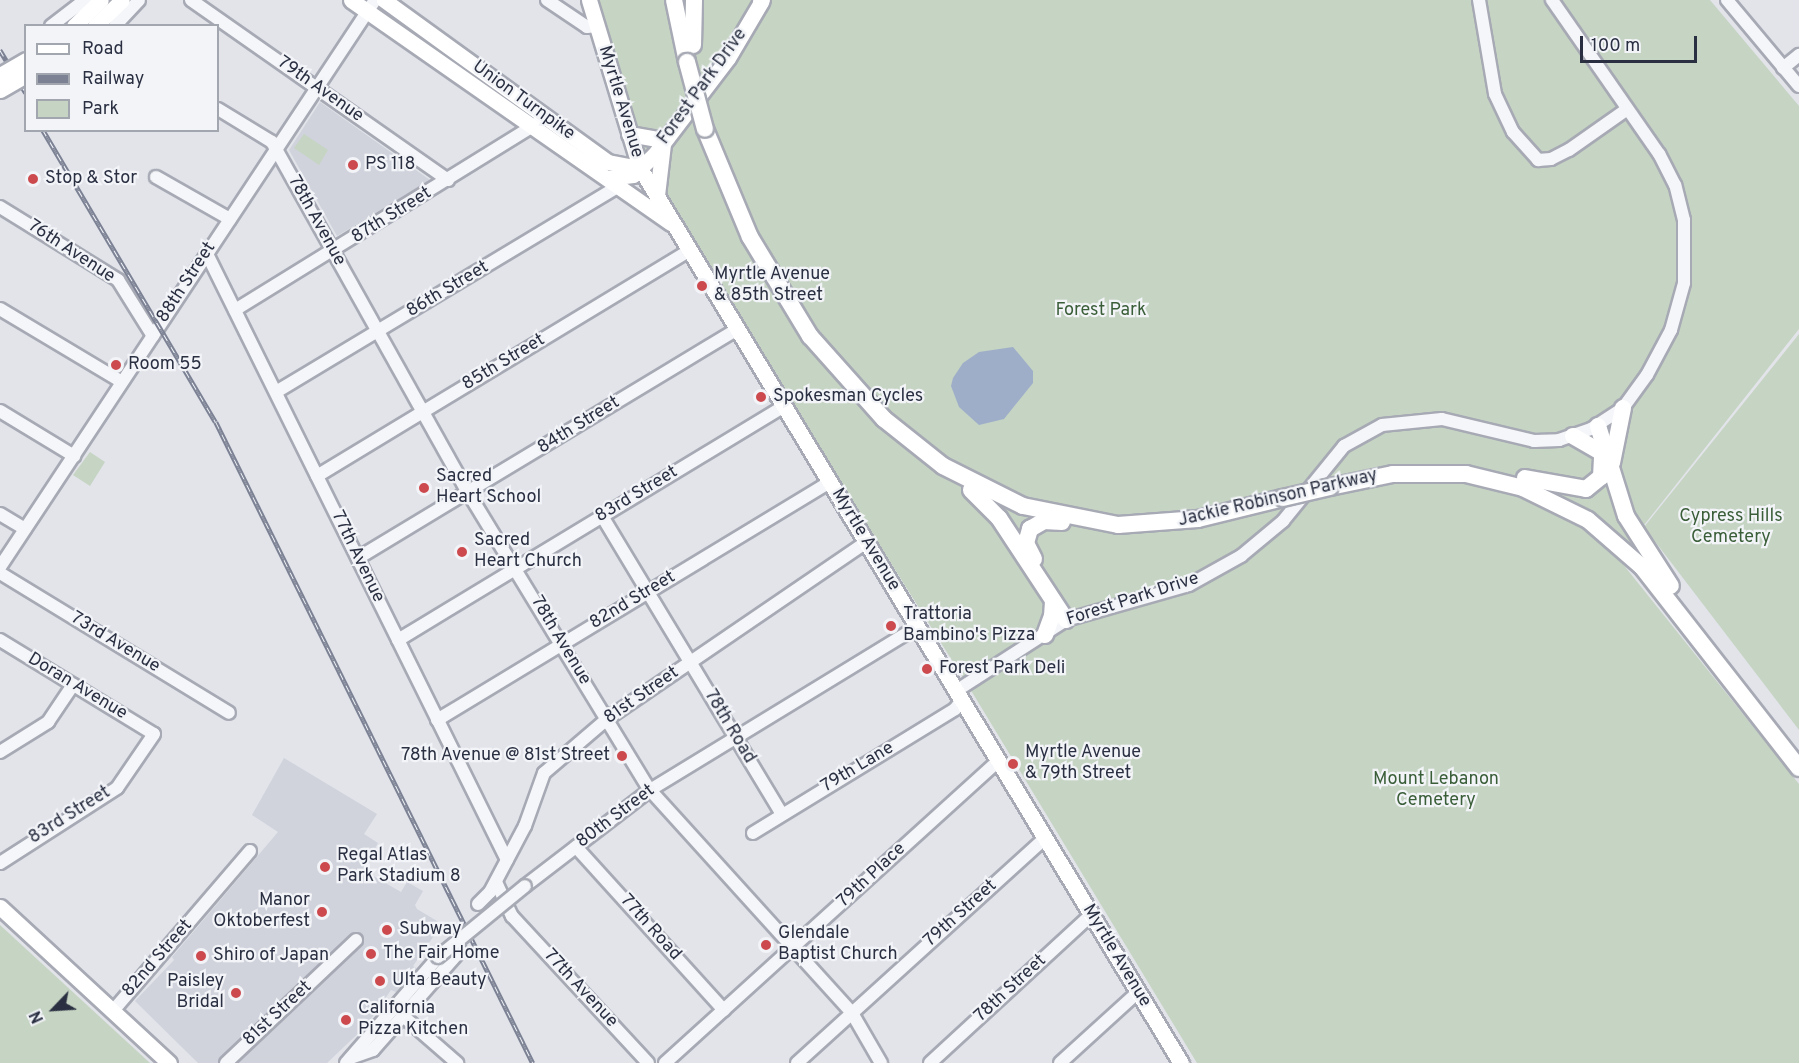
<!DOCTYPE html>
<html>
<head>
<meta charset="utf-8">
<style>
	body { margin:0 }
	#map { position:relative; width:1799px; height:1063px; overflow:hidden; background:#e2e4ea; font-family:Overpass,sans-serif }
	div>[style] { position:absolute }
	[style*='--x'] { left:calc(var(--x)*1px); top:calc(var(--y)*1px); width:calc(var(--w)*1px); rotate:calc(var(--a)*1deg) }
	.built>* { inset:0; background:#d0d3dc }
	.green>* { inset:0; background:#c6d4c3 }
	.water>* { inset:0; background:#9eaec9 }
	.roads { filter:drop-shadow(2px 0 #a7aab4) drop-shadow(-2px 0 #a7aab4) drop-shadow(0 2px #a7aab4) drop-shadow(0 -2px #a7aab4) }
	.minor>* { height:12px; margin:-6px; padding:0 6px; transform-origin:6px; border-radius:6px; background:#f5f6f9 }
	.major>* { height:15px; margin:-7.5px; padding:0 7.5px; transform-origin:7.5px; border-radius:7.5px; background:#fff }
	.highway>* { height:16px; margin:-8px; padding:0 8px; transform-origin:8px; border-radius:8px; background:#fff }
	.rail>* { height:4.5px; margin-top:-2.25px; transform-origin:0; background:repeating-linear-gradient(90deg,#f2f4f8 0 7px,#7c8294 0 14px); box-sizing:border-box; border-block:2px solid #7c8294 }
	.bridges { filter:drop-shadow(2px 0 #a7aab4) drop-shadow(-2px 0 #a7aab4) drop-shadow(0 2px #a7aab4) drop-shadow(0 -2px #a7aab4) }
	.minor-bridge>* { height:12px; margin:-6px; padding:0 6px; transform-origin:6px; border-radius:6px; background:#f5f6f9 }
	.major-bridge>* { height:15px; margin:-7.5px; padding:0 7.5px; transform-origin:7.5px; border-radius:7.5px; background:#fff }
	.highway-bridge>* { height:16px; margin:-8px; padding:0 8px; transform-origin:8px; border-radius:8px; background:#fff }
	.dots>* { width:16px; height:16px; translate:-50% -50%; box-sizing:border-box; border:3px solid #f2f4f8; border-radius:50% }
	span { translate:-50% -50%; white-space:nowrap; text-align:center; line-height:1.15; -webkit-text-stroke:4.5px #f2f4f8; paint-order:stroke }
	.street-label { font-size:18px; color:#2a3042 }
	.poi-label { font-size:18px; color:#2a3042 }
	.left { translate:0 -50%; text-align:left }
	.right { translate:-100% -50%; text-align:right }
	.park-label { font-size:18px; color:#3a5e38 }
	.legend { position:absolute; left:24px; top:24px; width:195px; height:108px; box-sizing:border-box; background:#f2f4f8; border:2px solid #a2a6af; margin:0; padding:8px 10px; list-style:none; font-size:18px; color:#2a3042 }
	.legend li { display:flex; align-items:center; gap:12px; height:30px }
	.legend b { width:30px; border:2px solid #a2a6af }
	.north { position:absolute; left:24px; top:979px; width:60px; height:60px; -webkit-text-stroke:4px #f2f4f8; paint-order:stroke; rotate:245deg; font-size:16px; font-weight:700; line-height:24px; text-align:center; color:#2a3042 }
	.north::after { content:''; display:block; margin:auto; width:21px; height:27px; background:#2a3042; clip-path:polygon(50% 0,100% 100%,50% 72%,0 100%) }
	.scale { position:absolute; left:1580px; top:36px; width:117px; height:27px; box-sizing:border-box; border:3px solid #2a3042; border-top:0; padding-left:8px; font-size:18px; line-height:21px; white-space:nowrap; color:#2a3042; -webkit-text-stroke:4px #f2f4f8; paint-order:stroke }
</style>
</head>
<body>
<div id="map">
	<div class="built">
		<div style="clip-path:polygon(320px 102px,430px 180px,337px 236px,289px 150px)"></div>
		<div style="clip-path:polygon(284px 758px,377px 814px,364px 834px,378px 843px,363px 870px,401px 892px,407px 882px,423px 891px,415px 905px,417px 909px,442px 924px,413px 966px,416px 968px,396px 992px,391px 990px,366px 1026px,327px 1063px,198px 1063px,135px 1001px,174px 960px,172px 957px,278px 832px,252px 815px)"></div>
	</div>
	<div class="green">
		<div style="clip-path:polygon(599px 0,1710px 0,1799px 106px,1799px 329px,1618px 558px,1799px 784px,1799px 1063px,1197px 1063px,975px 697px,693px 248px,648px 166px)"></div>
		<div style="clip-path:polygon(304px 134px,328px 150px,319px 165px,294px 148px)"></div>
		<div style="clip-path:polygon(1799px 334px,1799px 730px,1644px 527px)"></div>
		<div style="clip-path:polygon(90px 452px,105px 462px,90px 486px,73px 475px)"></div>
		<div style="clip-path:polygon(0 925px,150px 1063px,0 1063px)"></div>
	</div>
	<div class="water">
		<div style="clip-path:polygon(1013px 347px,1033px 371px,1033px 383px,1004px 419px,979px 425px,959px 407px,951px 386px,953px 378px,963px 363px,979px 352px)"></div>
	</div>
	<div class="roads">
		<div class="minor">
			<div style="--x:191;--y:0;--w:314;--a:35"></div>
			<div style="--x:547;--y:0;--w:48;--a:34"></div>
			<div style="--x:587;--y:27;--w:9;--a:-6"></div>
			<div style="--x:1479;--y:0;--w:95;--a:80.3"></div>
			<div style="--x:1495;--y:94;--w:42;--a:64.7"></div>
			<div style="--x:1513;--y:132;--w:38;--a:48"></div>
			<div style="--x:1538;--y:160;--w:13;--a:-4"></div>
			<div style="--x:1551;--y:159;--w:20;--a:-27"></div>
			<div style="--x:1569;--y:150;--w:70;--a:-35.1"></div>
			<div style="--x:1727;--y:0;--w:112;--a:50.1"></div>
			<div style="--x:51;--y:26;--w:43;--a:-37.4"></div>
			<div style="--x:115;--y:26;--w:35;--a:-47"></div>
			<div style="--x:1783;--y:68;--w:21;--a:-39"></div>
			<div style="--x:218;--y:109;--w:63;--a:31.4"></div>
			<div style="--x:272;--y:142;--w:403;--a:60.8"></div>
			<div style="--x:469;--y:494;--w:347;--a:58.6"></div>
			<div style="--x:650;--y:790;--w:301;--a:47.8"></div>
			<div style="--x:852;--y:1013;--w:58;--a:59.9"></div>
			<div style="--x:156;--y:177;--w:85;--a:29.6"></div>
			<div style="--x:0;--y:207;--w:139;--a:31.7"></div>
			<div style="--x:118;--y:280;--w:66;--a:58"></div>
			<div style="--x:207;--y:254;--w:676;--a:63.66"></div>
			<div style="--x:0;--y:309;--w:142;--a:30.9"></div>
			<div style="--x:235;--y:310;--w:357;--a:-31.7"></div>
			<div style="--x:276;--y:392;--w:400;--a:-31"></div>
			<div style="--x:0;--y:411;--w:87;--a:31.3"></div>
			<div style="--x:317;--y:476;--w:436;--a:-31.2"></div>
			<div style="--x:0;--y:514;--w:29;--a:31"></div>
			<div style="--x:602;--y:516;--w:348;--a:58.9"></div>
			<div style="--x:358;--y:558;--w:444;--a:-31.1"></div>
			<div style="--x:0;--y:567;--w:680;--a:-56.52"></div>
			<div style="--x:0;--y:573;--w:268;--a:31.4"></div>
			<div style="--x:0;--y:640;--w:180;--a:31.4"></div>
			<div style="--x:154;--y:734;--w:65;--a:124.4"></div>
			<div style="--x:117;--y:788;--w:139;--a:147.3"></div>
			<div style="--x:398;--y:640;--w:451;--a:-31.2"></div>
			<div style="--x:956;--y:691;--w:131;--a:-32.8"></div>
			<div style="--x:1066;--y:620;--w:128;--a:-15.9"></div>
			<div style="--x:1189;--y:585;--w:60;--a:-29.1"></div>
			<div style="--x:1241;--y:556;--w:55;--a:-39.8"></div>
			<div style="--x:1283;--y:521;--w:97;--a:-50.9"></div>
			<div style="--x:1344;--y:446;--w:43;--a:-28.9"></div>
			<div style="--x:1382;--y:425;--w:60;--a:-5.7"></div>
			<div style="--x:1442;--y:419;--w:95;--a:13.4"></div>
			<div style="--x:1534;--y:441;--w:25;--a:-2"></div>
			<div style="--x:1559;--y:440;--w:34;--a:-19"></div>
			<div style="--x:1591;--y:429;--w:38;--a:-33"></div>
			<div style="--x:1623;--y:408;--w:41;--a:-54"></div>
			<div style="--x:1647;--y:375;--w:51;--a:-61.9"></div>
			<div style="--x:1671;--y:330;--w:49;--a:-74.5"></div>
			<div style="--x:1684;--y:283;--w:63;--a:-90"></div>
			<div style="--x:1684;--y:220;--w:36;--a:-104"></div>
			<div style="--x:1675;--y:185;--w:35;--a:-117"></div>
			<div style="--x:1659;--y:154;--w:188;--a:-124.8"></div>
			<div style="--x:437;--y:720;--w:459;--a:-31.2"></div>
			<div style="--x:0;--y:752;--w:57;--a:-32"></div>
			<div style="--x:48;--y:722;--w:45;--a:-56"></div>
			<div style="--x:753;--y:833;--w:237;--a:-31.5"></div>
			<div style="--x:955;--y:709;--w:11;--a:-52"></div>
			<div style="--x:576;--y:847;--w:220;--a:47.8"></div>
			<div style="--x:496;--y:882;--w:38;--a:65"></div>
			<div style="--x:512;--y:916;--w:200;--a:47.2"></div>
			<div style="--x:525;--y:886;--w:158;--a:-37.5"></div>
			<div style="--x:650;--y:790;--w:313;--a:-31.4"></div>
			<div style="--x:478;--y:904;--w:17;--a:-45"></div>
			<div style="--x:490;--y:892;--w:75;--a:-62.1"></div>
			<div style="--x:525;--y:826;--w:56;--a:-70.3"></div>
			<div style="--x:544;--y:773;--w:83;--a:-40.6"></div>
			<div style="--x:607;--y:719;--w:314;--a:-34.3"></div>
			<div style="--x:112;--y:1012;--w:212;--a:-49.4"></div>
			<div style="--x:403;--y:1016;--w:72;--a:41"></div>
			<div style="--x:353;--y:1057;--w:21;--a:-19"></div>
			<div style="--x:373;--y:1050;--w:132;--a:-48.7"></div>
			<div style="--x:226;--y:1063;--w:179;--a:-43.4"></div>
			<div style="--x:346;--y:1063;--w:140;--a:-49"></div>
			<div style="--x:665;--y:1063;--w:450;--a:-42.2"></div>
			<div style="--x:797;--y:1063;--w:335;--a:-42.2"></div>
			<div style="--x:930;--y:1063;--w:219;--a:-42.6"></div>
			<div style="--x:1060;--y:1063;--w:105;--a:-42.3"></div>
		</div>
		<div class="major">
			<div style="--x:351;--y:0;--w:390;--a:34.9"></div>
			<div style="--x:384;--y:0;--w:276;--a:35.9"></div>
			<div style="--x:608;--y:162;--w:33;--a:11"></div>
			<div style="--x:589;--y:0;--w:176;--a:73.1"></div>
			<div style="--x:640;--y:168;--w:1046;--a:58.85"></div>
			<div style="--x:74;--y:26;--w:37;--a:-44"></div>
			<div style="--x:95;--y:26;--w:37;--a:-44"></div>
			<div style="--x:629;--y:134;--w:36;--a:10"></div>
			<div style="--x:608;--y:178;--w:25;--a:-7"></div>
			<div style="--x:633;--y:175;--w:29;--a:-44"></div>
			<div style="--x:654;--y:155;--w:122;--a:-52.7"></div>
			<div style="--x:728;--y:58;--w:65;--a:-59.5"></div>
			<div style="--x:657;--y:195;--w:51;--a:-83.3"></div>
			<div style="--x:0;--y:907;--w:230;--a:42.7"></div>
		</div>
		<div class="highway">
			<div style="--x:674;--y:0;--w:63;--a:78.2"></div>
			<div style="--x:761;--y:2;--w:2;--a:-63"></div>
			<div style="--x:693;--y:45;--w:45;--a:-88.7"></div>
			<div style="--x:705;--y:129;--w:117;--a:67.4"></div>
			<div style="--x:750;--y:237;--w:116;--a:58.8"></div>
			<div style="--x:810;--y:336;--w:111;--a:48.3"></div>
			<div style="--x:884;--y:419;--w:75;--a:38.5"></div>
			<div style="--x:943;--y:466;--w:89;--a:26.6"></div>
			<div style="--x:1023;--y:506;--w:97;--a:11.3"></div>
			<div style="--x:1118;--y:525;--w:80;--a:-4.3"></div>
			<div style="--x:1198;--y:519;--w:88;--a:-13.9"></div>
			<div style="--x:1598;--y:426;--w:94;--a:72.7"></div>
			<div style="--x:1626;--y:516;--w:83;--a:57.3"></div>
			<div style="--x:1573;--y:436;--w:32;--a:30"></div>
			<div style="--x:1612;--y:463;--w:56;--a:-78.7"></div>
			<div style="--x:1525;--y:478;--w:62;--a:10.2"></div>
			<div style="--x:1586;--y:489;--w:19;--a:-39"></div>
			<div style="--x:1601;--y:477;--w:22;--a:-87"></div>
			<div style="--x:1330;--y:487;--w:64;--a:-11.7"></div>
			<div style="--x:1393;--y:474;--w:73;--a:0"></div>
			<div style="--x:1466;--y:474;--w:59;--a:13.8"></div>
			<div style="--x:1523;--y:488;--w:72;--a:26.2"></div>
			<div style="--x:1588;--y:520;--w:72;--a:41"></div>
			<div style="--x:1642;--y:567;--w:255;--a:52"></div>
			<div style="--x:971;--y:490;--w:40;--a:45"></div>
			<div style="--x:999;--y:518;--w:122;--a:56.7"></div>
			<div style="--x:1034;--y:559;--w:18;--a:-117"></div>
			<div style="--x:1026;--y:543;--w:15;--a:-74"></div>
			<div style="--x:1030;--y:529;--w:16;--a:-30"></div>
			<div style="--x:1044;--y:521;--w:18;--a:3"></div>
			<div style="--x:1045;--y:635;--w:20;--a:-70"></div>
			<div style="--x:1052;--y:616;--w:15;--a:-86"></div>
		</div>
	</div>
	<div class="rail">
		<div style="--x:0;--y:50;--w:50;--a:58.8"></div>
		<div style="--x:43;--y:130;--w:339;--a:59.4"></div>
		<div style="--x:216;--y:422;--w:715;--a:63.69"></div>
	</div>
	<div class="bridges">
		<div class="minor-bridge">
			<div style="--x:438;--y:957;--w:112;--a:-39.2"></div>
		</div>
		<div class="major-bridge">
			<div style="--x:0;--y:75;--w:30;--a:-30"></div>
			<div style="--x:0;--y:90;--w:30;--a:-30"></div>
		</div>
		<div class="highway-bridge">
			<div style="--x:687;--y:62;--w:69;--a:75"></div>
			<div style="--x:1283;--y:498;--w:48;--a:-13.2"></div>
		</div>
	</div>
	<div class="dots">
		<div style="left:353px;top:165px;background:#cc4a4e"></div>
		<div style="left:33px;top:179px;background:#cc4a4e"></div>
		<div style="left:702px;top:286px;background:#cc4a4e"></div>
		<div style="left:116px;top:365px;background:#cc4a4e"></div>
		<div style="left:761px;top:397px;background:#cc4a4e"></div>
		<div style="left:424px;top:488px;background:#cc4a4e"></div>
		<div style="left:462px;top:552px;background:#cc4a4e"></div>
		<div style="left:891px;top:626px;background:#cc4a4e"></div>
		<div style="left:927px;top:669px;background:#cc4a4e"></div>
		<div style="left:622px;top:756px;background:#cc4a4e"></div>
		<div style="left:1013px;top:764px;background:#cc4a4e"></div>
		<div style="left:325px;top:867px;background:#cc4a4e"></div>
		<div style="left:322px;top:912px;background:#cc4a4e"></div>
		<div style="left:387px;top:930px;background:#cc4a4e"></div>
		<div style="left:766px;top:945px;background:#cc4a4e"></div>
		<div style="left:371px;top:954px;background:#cc4a4e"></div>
		<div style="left:201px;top:956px;background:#cc4a4e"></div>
		<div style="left:380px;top:981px;background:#cc4a4e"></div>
		<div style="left:236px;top:993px;background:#cc4a4e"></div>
		<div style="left:346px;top:1020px;background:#cc4a4e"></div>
	</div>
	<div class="street-label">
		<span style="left:703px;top:87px;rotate:-54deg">Forest Park Drive</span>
		<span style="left:320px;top:90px;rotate:35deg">79th Avenue</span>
		<span style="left:523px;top:101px;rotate:36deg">Union Turnpike</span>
		<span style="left:620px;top:102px;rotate:73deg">Myrtle Avenue</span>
		<span style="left:392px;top:216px;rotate:-32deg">87th Street</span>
		<span style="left:316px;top:221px;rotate:61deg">78th Avenue</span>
		<span style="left:71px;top:252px;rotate:33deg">76th Avenue</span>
		<span style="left:187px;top:283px;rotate:-57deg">88th Street</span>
		<span style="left:448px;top:290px;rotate:-31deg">86th Street</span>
		<span style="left:504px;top:363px;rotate:-31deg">85th Street</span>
		<span style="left:579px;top:426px;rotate:-32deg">84th Street</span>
		<span style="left:637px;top:495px;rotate:-31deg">83rd Street</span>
		<span style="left:1278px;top:499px;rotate:-13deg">Jackie Robinson Parkway</span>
		<span style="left:865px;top:540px;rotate:59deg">Myrtle Avenue</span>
		<span style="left:357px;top:557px;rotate:64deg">77th Avenue</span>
		<span style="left:1133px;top:600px;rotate:-18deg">Forest Park Drive</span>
		<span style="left:633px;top:601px;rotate:-31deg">82nd Street</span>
		<span style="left:560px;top:641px;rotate:59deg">78th Avenue</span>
		<span style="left:115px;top:643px;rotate:31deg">73rd Avenue</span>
		<span style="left:77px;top:687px;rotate:31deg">Doran Avenue</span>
		<span style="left:642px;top:696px;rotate:-35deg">81st Street</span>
		<span style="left:729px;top:727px;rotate:59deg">78th Road</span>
		<span style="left:858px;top:768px;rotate:-31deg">79th Lane</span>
		<span style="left:70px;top:816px;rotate:-32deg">83rd Street</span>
		<span style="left:616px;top:817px;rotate:-37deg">80th Street</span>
		<span style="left:872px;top:876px;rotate:-43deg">79th Place</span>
		<span style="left:961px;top:914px;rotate:-42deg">79th Street</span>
		<span style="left:650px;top:928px;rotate:48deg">77th Road</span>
		<span style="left:1116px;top:956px;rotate:59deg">Myrtle Avenue</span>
		<span style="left:158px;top:959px;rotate:-49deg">82nd Street</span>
		<span style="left:580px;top:989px;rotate:47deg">77th Avenue</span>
		<span style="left:1011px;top:989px;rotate:-43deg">78th Street</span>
		<span style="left:278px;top:1014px;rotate:-43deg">81st Street</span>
	</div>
	<div class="poi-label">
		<span class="left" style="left:365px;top:165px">PS 118</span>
		<span class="left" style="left:45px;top:179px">Stop &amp; Stor</span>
		<span class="left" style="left:714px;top:286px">Myrtle Avenue<br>&amp; 85th Street</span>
		<span class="left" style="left:128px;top:365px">Room 55</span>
		<span class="left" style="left:773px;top:397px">Spokesman Cycles</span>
		<span class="left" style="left:436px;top:488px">Sacred<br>Heart School</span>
		<span class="left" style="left:474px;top:552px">Sacred<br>Heart Church</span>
		<span class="left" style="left:903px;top:626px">Trattoria<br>Bambino's Pizza</span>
		<span class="left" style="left:939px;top:669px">Forest Park Deli</span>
		<span class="left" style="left:1025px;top:764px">Myrtle Avenue<br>&amp; 79th Street</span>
		<span class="right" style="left:610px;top:756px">78th Avenue @ 81st Street</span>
		<span class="left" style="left:337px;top:867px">Regal Atlas<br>Park Stadium 8</span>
		<span class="right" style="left:310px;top:912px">Manor<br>Oktoberfest</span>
		<span class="left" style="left:399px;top:930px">Subway</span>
		<span class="left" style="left:778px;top:945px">Glendale<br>Baptist Church</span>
		<span class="left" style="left:383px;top:954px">The Fair Home</span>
		<span class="left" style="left:213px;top:956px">Shiro of Japan</span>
		<span class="left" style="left:392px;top:981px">Ulta Beauty</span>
		<span class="right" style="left:224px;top:993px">Paisley<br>Bridal</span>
		<span class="left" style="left:358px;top:1020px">California<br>Pizza Kitchen</span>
	</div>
	<div class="park-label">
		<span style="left:1101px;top:311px">Forest Park</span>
		<span style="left:1731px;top:528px">Cypress Hills<br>Cemetery</span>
		<span style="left:1436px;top:791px">Mount Lebanon<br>Cemetery</span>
	</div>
	<ul class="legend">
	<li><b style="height:8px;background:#fff"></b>Road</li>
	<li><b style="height:8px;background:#7c8294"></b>Railway</li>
	<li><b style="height:16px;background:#c6d4c3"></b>Park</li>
	</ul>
	<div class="north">N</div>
	<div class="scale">100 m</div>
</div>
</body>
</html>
